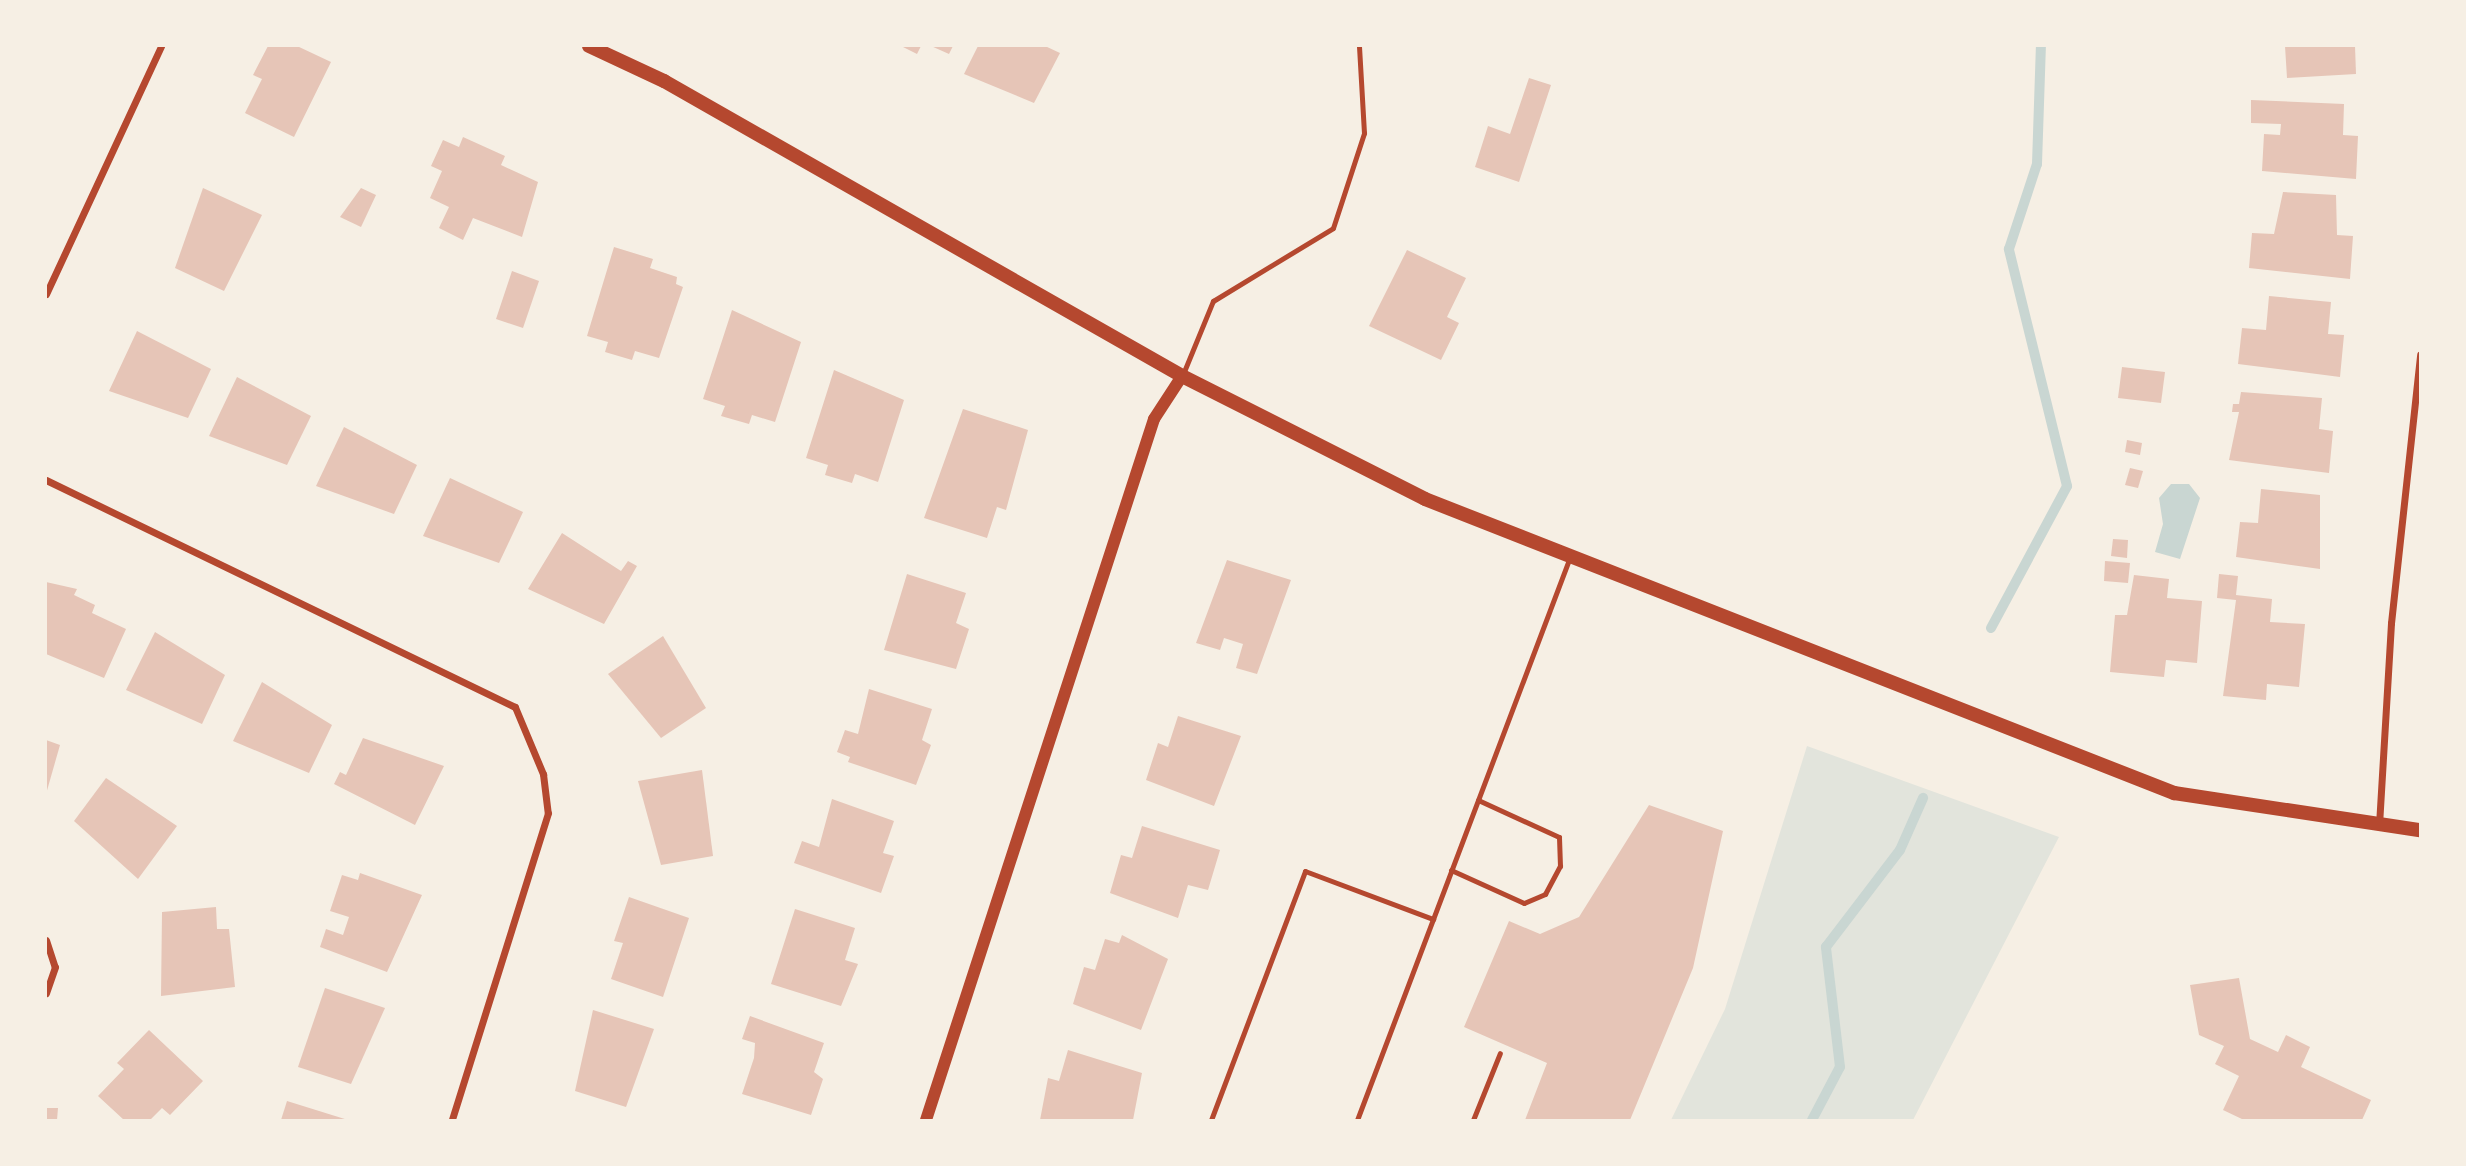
<!DOCTYPE html>
<html>
<head>
<meta charset="utf-8">
<style>
	body { margin:0 }
	#map { position:relative; width:2466px; height:1166px; overflow:hidden; background:#f6efe4; font-family:"Public Sans",sans-serif }
	div>[style] { position:absolute }
	[style*='--x'] { left:calc(var(--x)*1px); top:calc(var(--y)*1px); width:calc(var(--w)*1px); rotate:calc(var(--a)*1deg) }
	.green>* { inset:0; background:#e2e4dc }
	.water>* { inset:0; background:#c9d6d2 }
	.stream>* { height:10px; margin:-5px; padding:0 5px; transform-origin:5px; border-radius:5px; background:#c9d6d2 }
	.building>* { inset:0; background:#e6c5b7 }
	.service>* { height:5px; margin:-2.5px; padding:0 2.5px; transform-origin:2.5px; border-radius:2.5px; background:#b5482f }
	.minor>* { height:7px; margin:-3.5px; padding:0 3.5px; transform-origin:3.5px; border-radius:3.5px; background:#b5482f }
	.tertiary>* { height:12px; margin:-6px; padding:0 6px; transform-origin:6px; border-radius:6px; background:#b5482f }
	.secondary>* { height:14px; margin:-7px; padding:0 7px; transform-origin:7px; border-radius:7px; background:#b5482f }
	span { translate:-50% -50%; white-space:nowrap; text-align:center; line-height:1.15; -webkit-text-stroke:7px #f6efe4; paint-order:stroke }
	.frame { position:absolute; inset:0; border:47px solid #f6efe4; pointer-events:none }
</style>
</head>
<body>
<div id="map">
	<div class="green">
		<div style="clip-path:polygon(1807px 746px,2059px 837px,1913px 1120px,1671px 1120px,1725px 1009px)"></div>
	</div>
	<div class="water">
		<div style="clip-path:polygon(2171px 484px,2189px 484px,2200px 498px,2180px 559px,2155px 552px,2163px 524px,2159px 498px)"></div>
	</div>
	<div class="stream">
		<div style="--x:1991;--y:628;--w:161;--a:-61.8"></div>
		<div style="--x:2067;--y:486;--w:244;--a:-103.8"></div>
		<div style="--x:2009;--y:249;--w:89;--a:-71.8"></div>
		<div style="--x:2037;--y:164;--w:118;--a:-88.1"></div>
		<div style="--x:1812;--y:1120;--w:60;--a:-62.2"></div>
		<div style="--x:1840;--y:1067;--w:121;--a:-96.7"></div>
		<div style="--x:1826;--y:947;--w:122;--a:-52.7"></div>
		<div style="--x:1900;--y:850;--w:57;--a:-66.1"></div>
	</div>
	<div class="building">
		<div style="clip-path:polygon(268px 46px,297px 46px,331px 62px,294px 137px,245px 113px,262px 79px,253px 75px)"></div>
		<div style="clip-path:polygon(901px 46px,921px 46px,917px 54px)"></div>
		<div style="clip-path:polygon(931px 46px,953px 46px,949px 54px)"></div>
		<div style="clip-path:polygon(978px 46px,1045px 46px,1060px 53px,1034px 103px,964px 74px)"></div>
		<div style="clip-path:polygon(2285px 46px,2355px 46px,2356px 74px,2287px 78px)"></div>
		<div style="clip-path:polygon(1529px 78px,1551px 85px,1519px 182px,1475px 167px,1488px 126px,1510px 134px)"></div>
		<div style="clip-path:polygon(2251px 100px,2344px 104px,2343px 135px,2358px 136px,2356px 179px,2262px 171px,2264px 134px,2280px 135px,2281px 124px,2251px 123px)"></div>
		<div style="clip-path:polygon(463px 137px,505px 156px,501px 165px,538px 182px,522px 237px,473px 218px,463px 240px,439px 228px,449px 207px,430px 198px,442px 171px,431px 166px,443px 140px,459px 147px)"></div>
		<div style="clip-path:polygon(203px 188px,262px 215px,224px 291px,175px 268px)"></div>
		<div style="clip-path:polygon(361px 188px,376px 195px,361px 227px,340px 217px)"></div>
		<div style="clip-path:polygon(2283px 192px,2336px 195px,2337px 235px,2353px 236px,2350px 279px,2249px 268px,2252px 233px,2274px 234px)"></div>
		<div style="clip-path:polygon(614px 247px,653px 259px,650px 268px,677px 277px,676px 284px,683px 287px,659px 358px,635px 351px,632px 360px,605px 352px,608px 342px,587px 336px)"></div>
		<div style="clip-path:polygon(1407px 250px,1466px 278px,1447px 317px,1459px 323px,1441px 360px,1369px 326px)"></div>
		<div style="clip-path:polygon(512px 271px,539px 281px,523px 328px,496px 319px)"></div>
		<div style="clip-path:polygon(2269px 296px,2331px 302px,2328px 334px,2344px 335px,2340px 377px,2238px 364px,2242px 328px,2266px 330px)"></div>
		<div style="clip-path:polygon(732px 310px,801px 342px,775px 422px,752px 415px,749px 424px,721px 416px,725px 406px,703px 399px)"></div>
		<div style="clip-path:polygon(137px 331px,211px 369px,188px 418px,109px 391px)"></div>
		<div style="clip-path:polygon(2122px 367px,2165px 372px,2161px 403px,2118px 398px)"></div>
		<div style="clip-path:polygon(834px 370px,904px 400px,878px 482px,855px 474px,852px 483px,825px 475px,828px 465px,806px 458px)"></div>
		<div style="clip-path:polygon(237px 377px,311px 416px,287px 465px,209px 436px)"></div>
		<div style="clip-path:polygon(2241px 392px,2322px 398px,2319px 429px,2333px 431px,2329px 473px,2229px 460px,2239px 412px,2232px 412px,2233px 404px,2239px 404px)"></div>
		<div style="clip-path:polygon(963px 409px,1028px 430px,1006px 510px,997px 507px,987px 538px,924px 518px)"></div>
		<div style="clip-path:polygon(344px 427px,417px 465px,394px 514px,316px 486px)"></div>
		<div style="clip-path:polygon(2127px 440px,2142px 443px,2140px 455px,2125px 452px)"></div>
		<div style="clip-path:polygon(2130px 468px,2143px 471px,2138px 488px,2125px 485px)"></div>
		<div style="clip-path:polygon(450px 478px,523px 512px,499px 563px,423px 536px)"></div>
		<div style="clip-path:polygon(2261px 489px,2320px 495px,2320px 569px,2236px 557px,2240px 522px,2258px 523px)"></div>
		<div style="clip-path:polygon(562px 533px,621px 571px,628px 561px,637px 566px,604px 624px,528px 589px)"></div>
		<div style="clip-path:polygon(2113px 539px,2128px 540px,2127px 558px,2111px 556px)"></div>
		<div style="clip-path:polygon(1227px 560px,1291px 580px,1257px 674px,1236px 668px,1243px 644px,1224px 638px,1220px 650px,1196px 643px)"></div>
		<div style="clip-path:polygon(2105px 561px,2130px 563px,2128px 583px,2104px 581px)"></div>
		<div style="clip-path:polygon(907px 574px,966px 593px,956px 623px,969px 629px,956px 669px,884px 650px)"></div>
		<div style="clip-path:polygon(2219px 574px,2238px 576px,2236px 595px,2272px 599px,2270px 622px,2305px 624px,2299px 687px,2267px 684px,2266px 700px,2223px 696px,2236px 600px,2217px 598px)"></div>
		<div style="clip-path:polygon(2134px 575px,2169px 579px,2167px 598px,2202px 601px,2197px 663px,2166px 660px,2164px 677px,2110px 672px,2115px 615px,2127px 615px)"></div>
		<div style="clip-path:polygon(46px 582px,77px 589px,74px 595px,95px 605px,92px 613px,126px 629px,104px 678px,46px 654px)"></div>
		<div style="clip-path:polygon(155px 632px,225px 675px,202px 724px,126px 690px)"></div>
		<div style="clip-path:polygon(663px 636px,706px 708px,661px 738px,608px 674px)"></div>
		<div style="clip-path:polygon(262px 682px,332px 725px,309px 773px,233px 741px)"></div>
		<div style="clip-path:polygon(869px 689px,932px 709px,922px 740px,931px 745px,916px 785px,848px 762px,850px 757px,837px 752px,845px 730px,858px 734px)"></div>
		<div style="clip-path:polygon(1178px 716px,1241px 736px,1214px 806px,1146px 780px,1158px 743px,1168px 747px)"></div>
		<div style="clip-path:polygon(363px 738px,444px 766px,415px 825px,334px 784px,340px 772px,346px 775px)"></div>
		<div style="clip-path:polygon(46px 740px,60px 745px,46px 794px)"></div>
		<div style="clip-path:polygon(702px 770px,713px 856px,661px 865px,638px 781px)"></div>
		<div style="clip-path:polygon(106px 778px,177px 826px,138px 879px,74px 821px)"></div>
		<div style="clip-path:polygon(832px 799px,894px 821px,883px 853px,894px 856px,881px 893px,794px 863px,802px 841px,819px 847px)"></div>
		<div style="clip-path:polygon(1649px 805px,1723px 831px,1693px 968px,1630px 1120px,1525px 1120px,1547px 1063px,1464px 1027px,1509px 921px,1540px 934px,1579px 917px)"></div>
		<div style="clip-path:polygon(1142px 826px,1220px 850px,1208px 890px,1188px 885px,1178px 918px,1110px 893px,1121px 855px,1132px 858px)"></div>
		<div style="clip-path:polygon(360px 873px,422px 895px,387px 972px,320px 947px,326px 929px,343px 935px,349px 917px,330px 911px,342px 875px,358px 880px)"></div>
		<div style="clip-path:polygon(629px 897px,689px 918px,663px 997px,611px 979px,623px 943px,614px 941px)"></div>
		<div style="clip-path:polygon(216px 907px,217px 929px,229px 929px,235px 987px,161px 996px,162px 912px)"></div>
		<div style="clip-path:polygon(795px 909px,855px 928px,845px 960px,858px 964px,841px 1006px,771px 984px)"></div>
		<div style="clip-path:polygon(1122px 935px,1168px 959px,1141px 1030px,1073px 1004px,1084px 967px,1095px 970px,1105px 939px,1119px 943px)"></div>
		<div style="clip-path:polygon(2239px 978px,2250px 1039px,2278px 1052px,2286px 1035px,2310px 1047px,2301px 1067px,2371px 1100px,2362px 1120px,2244px 1120px,2223px 1110px,2239px 1076px,2215px 1064px,2224px 1046px,2199px 1035px,2190px 985px)"></div>
		<div style="clip-path:polygon(325px 988px,385px 1008px,351px 1084px,298px 1067px)"></div>
		<div style="clip-path:polygon(593px 1010px,654px 1029px,626px 1107px,575px 1091px)"></div>
		<div style="clip-path:polygon(750px 1016px,824px 1043px,814px 1072px,823px 1079px,811px 1115px,742px 1094px,754px 1058px,755px 1043px,742px 1039px)"></div>
		<div style="clip-path:polygon(149px 1030px,203px 1081px,170px 1115px,162px 1108px,150px 1120px,124px 1120px,98px 1096px,124px 1069px,117px 1063px)"></div>
		<div style="clip-path:polygon(1068px 1050px,1142px 1073px,1133px 1120px,1040px 1120px,1048px 1078px,1059px 1081px)"></div>
		<div style="clip-path:polygon(287px 1101px,348px 1120px,281px 1120px)"></div>
		<div style="clip-path:polygon(46px 1108px,58px 1108px,57px 1120px,46px 1120px)"></div>
	</div>
	<div class="service">
		<div style="--x:1183;--y:374;--w:79;--a:-67.7"></div>
		<div style="--x:1213;--y:301;--w:140;--a:-31.3"></div>
		<div style="--x:1333;--y:228;--w:100;--a:-71.9"></div>
		<div style="--x:1364;--y:133;--w:87;--a:-93.3"></div>
		<div style="--x:1451;--y:870;--w:80;--a:24.3"></div>
		<div style="--x:1524;--y:903;--w:23;--a:-23"></div>
		<div style="--x:1545;--y:894;--w:32;--a:-62"></div>
		<div style="--x:1560;--y:866;--w:29;--a:-92"></div>
		<div style="--x:1559;--y:837;--w:89;--a:-155.4"></div>
		<div style="--x:1211;--y:1120;--w:266;--a:-69.3"></div>
		<div style="--x:1305;--y:871;--w:137;--a:20.6"></div>
		<div style="--x:1357;--y:1120;--w:602;--a:-69.28"></div>
		<div style="--x:1473;--y:1120;--w:72;--a:-68.1"></div>
	</div>
	<div class="minor">
		<div style="--x:46;--y:294;--w:273;--a:-65.1"></div>
		<div style="--x:46;--y:480;--w:521;--a:25.83"></div>
		<div style="--x:515;--y:707;--w:73;--a:67.3"></div>
		<div style="--x:543;--y:774;--w:39;--a:83"></div>
		<div style="--x:548;--y:813;--w:322;--a:107.4"></div>
		<div style="--x:2379;--y:825;--w:202;--a:-86.6"></div>
		<div style="--x:2391;--y:623;--w:270;--a:-83.8"></div>
		<div style="--x:46;--y:940;--w:28;--a:72"></div>
		<div style="--x:55;--y:967;--w:28;--a:109"></div>
	</div>
	<div class="tertiary">
		<div style="--x:926;--y:1120;--w:737;--a:-71.98"></div>
		<div style="--x:1154;--y:419;--w:51;--a:-56.9"></div>
	</div>
	<div class="secondary">
		<div style="--x:589;--y:46;--w:83;--a:25"></div>
		<div style="--x:664;--y:81;--w:596;--a:29.66"></div>
		<div style="--x:1182;--y:376;--w:272;--a:26.8"></div>
		<div style="--x:1425;--y:499;--w:805;--a:21.43"></div>
		<div style="--x:2174;--y:793;--w:249;--a:8.6"></div>
	</div>
	<div class="frame"></div>
</div>
</body>
</html>
